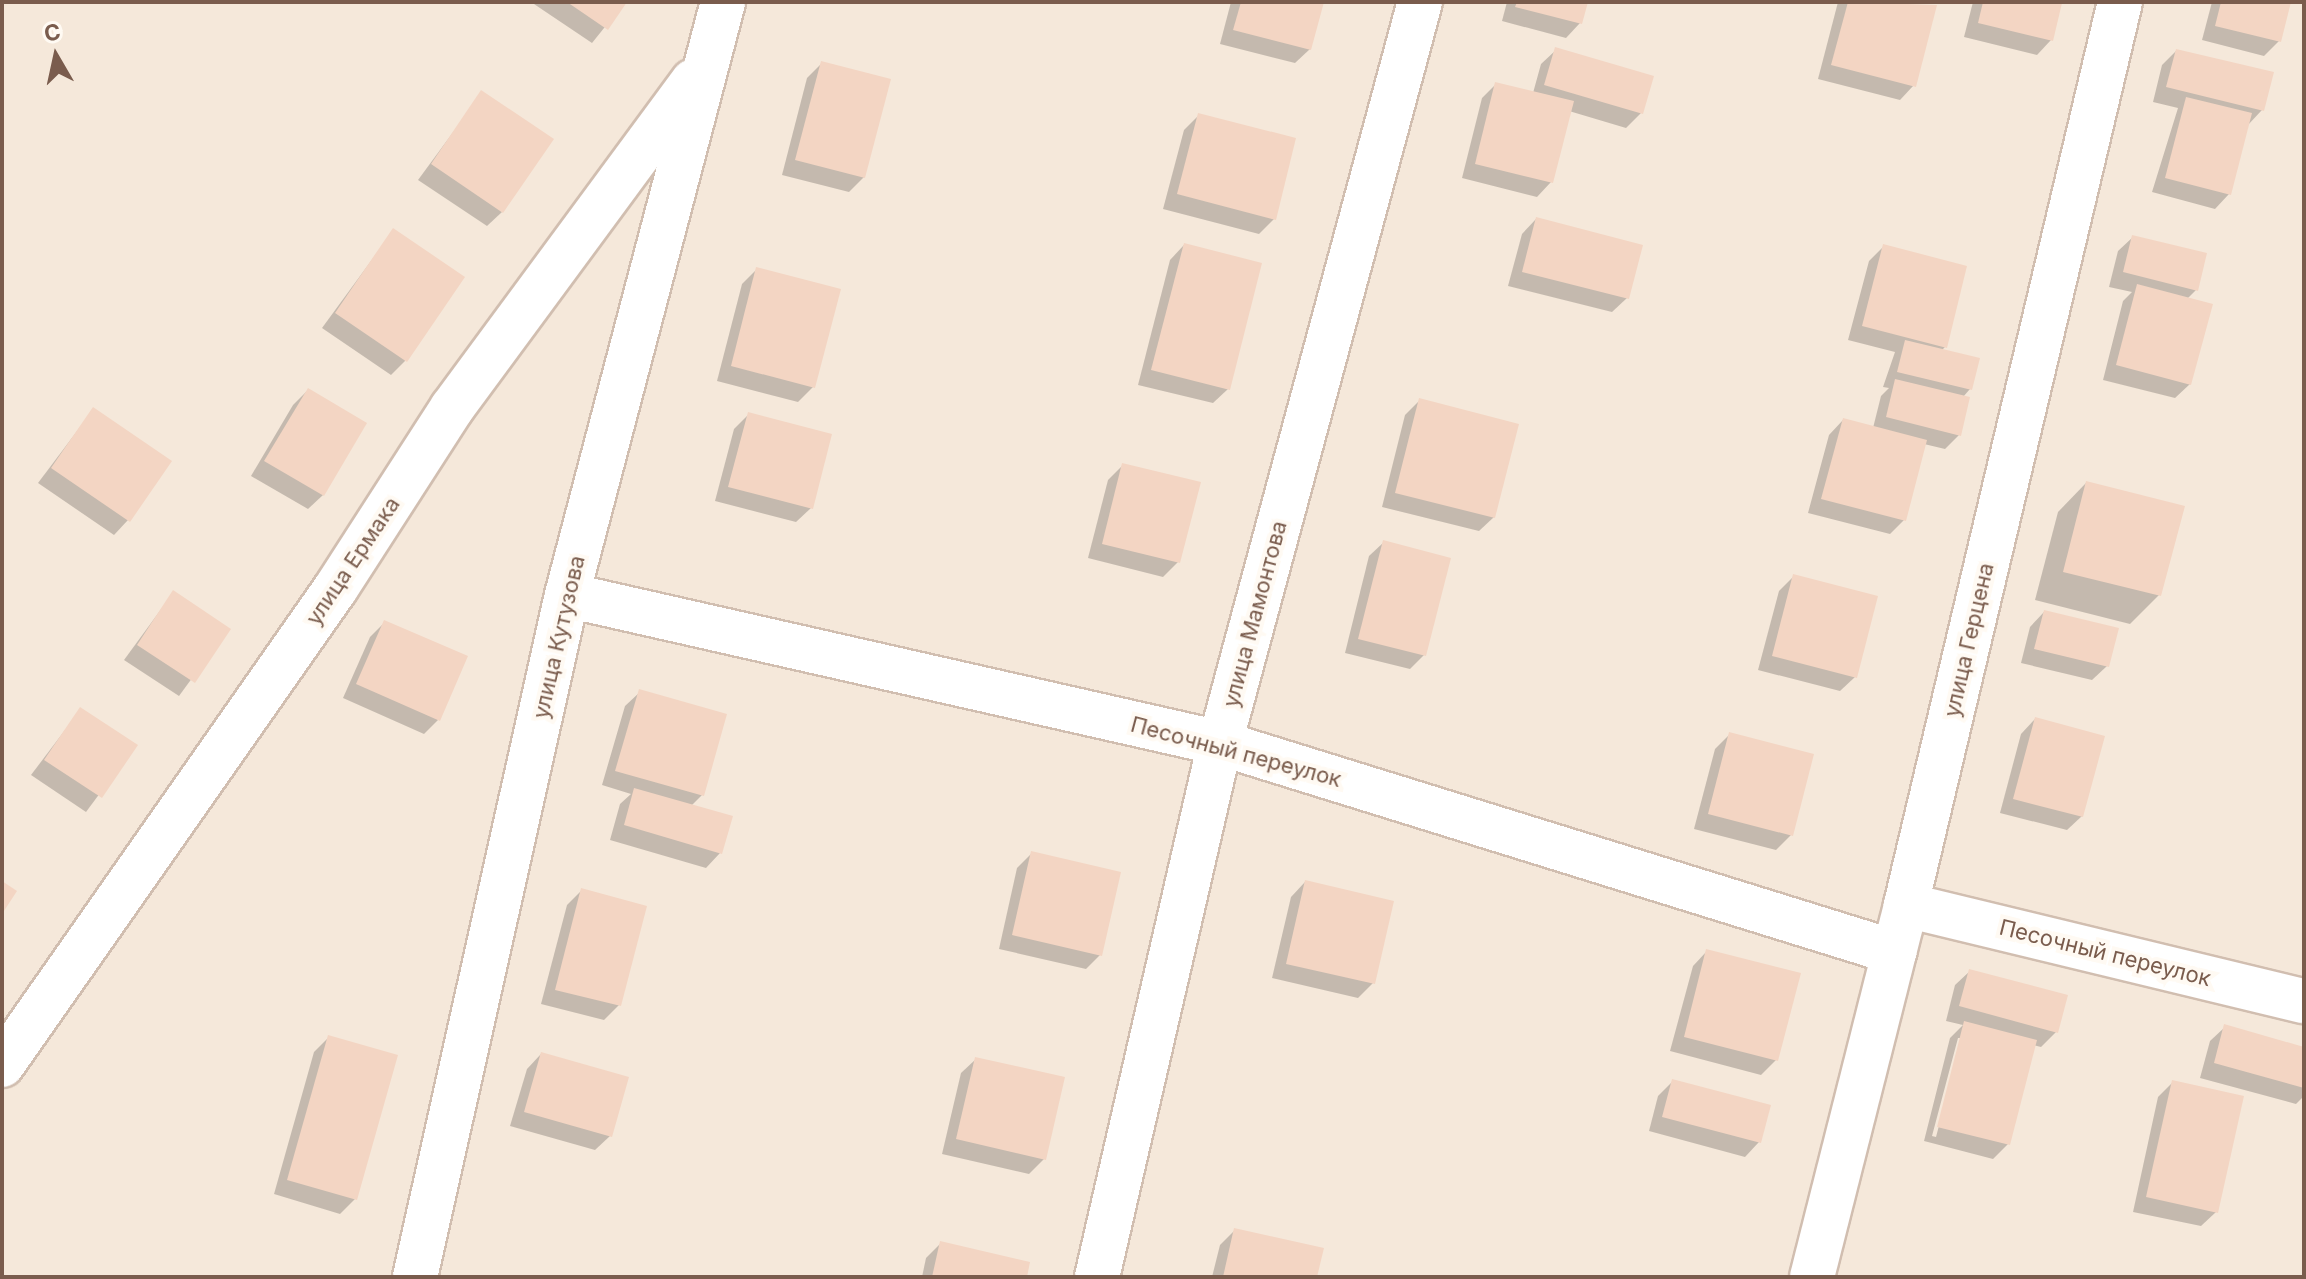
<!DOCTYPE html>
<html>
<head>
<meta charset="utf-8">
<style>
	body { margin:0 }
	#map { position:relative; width:2306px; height:1279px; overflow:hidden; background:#fdf6ec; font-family:Inter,sans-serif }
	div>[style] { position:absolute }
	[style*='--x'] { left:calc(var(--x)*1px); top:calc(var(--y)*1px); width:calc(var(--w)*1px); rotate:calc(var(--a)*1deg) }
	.residential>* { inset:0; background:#f5e8da }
	.shadow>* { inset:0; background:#0003 }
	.building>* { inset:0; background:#f3d5c3 }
	.roads { filter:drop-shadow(2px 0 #d1beb0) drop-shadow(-2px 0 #d1beb0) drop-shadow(0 2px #d1beb0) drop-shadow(0 -2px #d1beb0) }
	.minor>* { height:44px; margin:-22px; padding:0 22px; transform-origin:22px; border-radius:22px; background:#fff }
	span { translate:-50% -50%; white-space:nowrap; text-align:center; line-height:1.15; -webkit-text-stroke:8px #fffaf3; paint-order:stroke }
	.street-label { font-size:22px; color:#7a5c4d }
	.frame { position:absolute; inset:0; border:4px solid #7a5c4d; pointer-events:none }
	.north { position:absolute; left:16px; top:16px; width:80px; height:80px; -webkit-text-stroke:6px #fffaf3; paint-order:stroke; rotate:351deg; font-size:22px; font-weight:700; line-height:32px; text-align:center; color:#7a5c4d }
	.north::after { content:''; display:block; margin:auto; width:28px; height:36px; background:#7a5c4d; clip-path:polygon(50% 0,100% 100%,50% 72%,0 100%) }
</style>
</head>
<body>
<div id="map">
	<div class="residential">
		<div style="clip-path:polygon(2px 2px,2304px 2px,2304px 1277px,2px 1277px)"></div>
	</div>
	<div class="shadow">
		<div style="clip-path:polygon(531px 2px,625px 2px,592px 43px)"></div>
		<div style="clip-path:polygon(1231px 2px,1322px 2px,1310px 49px,1295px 63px,1220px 44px)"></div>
		<div style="clip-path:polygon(1507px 2px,1586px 2px,1580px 23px,1566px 38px,1502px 21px)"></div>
		<div style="clip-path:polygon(1838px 2px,1935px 7px,1914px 85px,1900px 100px,1818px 79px)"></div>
		<div style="clip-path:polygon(1973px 2px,2056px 2px,2051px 40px,2037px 55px,1964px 37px)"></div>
		<div style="clip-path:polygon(2212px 2px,2289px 2px,2279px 41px,2264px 56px,2202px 40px)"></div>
		<div style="clip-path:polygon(1556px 50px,1641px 113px,1626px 128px,1569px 111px,1551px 182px,1537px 197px,1462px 178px,1482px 98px,1496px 84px,1533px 93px,1541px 64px)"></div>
		<div style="clip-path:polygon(2176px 51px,2262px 110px,2247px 126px,2229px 194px,2215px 209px,2152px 192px,2178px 108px,2153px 102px,2162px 65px)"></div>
		<div style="clip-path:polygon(822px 63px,864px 177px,849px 192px,782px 175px,807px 78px)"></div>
		<div style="clip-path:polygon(482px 93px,502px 212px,487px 226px,418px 180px)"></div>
		<div style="clip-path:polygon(1198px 116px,1274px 219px,1259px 234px,1163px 209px,1184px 130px)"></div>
		<div style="clip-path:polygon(1536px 219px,1627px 298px,1612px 312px,1508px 286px,1522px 234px)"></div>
		<div style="clip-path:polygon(393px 231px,405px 361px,391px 375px,322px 328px)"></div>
		<div style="clip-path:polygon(2133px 237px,2196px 290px,2187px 299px,2190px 384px,2175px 398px,2103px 380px,2123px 301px,2132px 292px,2109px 287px,2118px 251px)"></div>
		<div style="clip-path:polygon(1184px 245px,1228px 389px,1213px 403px,1138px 385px,1170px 260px)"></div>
		<div style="clip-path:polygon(1884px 246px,1945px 347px,1941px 351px,1970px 389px,1963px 397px,1959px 435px,1945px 449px,1924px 444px,1904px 520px,1890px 534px,1808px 513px,1829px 435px,1843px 420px,1873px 428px,1881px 396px,1889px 388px,1883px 387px,1895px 352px,1848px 340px,1869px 261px)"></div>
		<div style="clip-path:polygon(757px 269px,813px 387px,798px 402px,717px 381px,742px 284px)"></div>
		<div style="clip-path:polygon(308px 390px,323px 495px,308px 509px,251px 476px,293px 405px)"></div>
		<div style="clip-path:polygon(1420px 400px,1494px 517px,1479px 531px,1382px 507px,1405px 415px)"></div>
		<div style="clip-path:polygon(93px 410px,128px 520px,114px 535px,38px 483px)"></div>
		<div style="clip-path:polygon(748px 415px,811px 508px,796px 522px,715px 501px,734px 429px)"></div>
		<div style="clip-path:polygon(1123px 465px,1178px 562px,1163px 577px,1088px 558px,1108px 480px)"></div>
		<div style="clip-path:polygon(2086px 483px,2159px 595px,2130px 624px,2035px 600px,2058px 512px)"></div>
		<div style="clip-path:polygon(1384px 542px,1424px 655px,1410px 669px,1345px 653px,1369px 556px)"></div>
		<div style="clip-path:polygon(1794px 576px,1855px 677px,1840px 691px,1758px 670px,1779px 591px)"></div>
		<div style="clip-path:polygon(173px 593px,228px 629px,179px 696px,124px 660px)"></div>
		<div style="clip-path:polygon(2044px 612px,2107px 666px,2092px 680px,2021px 663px,2030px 627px)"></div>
		<div style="clip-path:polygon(385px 622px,438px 720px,424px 734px,343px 698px,370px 637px)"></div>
		<div style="clip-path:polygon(640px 692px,702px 795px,691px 806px,720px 853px,706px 868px,610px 840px,620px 804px,631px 794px,602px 785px,625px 706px)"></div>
		<div style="clip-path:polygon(81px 709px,135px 746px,86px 812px,31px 775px)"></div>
		<div style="clip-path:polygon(2035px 719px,2082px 816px,2067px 830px,2000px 813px,2021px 734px)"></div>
		<div style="clip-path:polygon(1730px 734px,1791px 835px,1776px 850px,1694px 829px,1715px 749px)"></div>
		<div style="clip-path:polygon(1032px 853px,1100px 955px,1086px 969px,999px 949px,1017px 868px)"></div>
		<div style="clip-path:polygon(1305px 882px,1373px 983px,1358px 998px,1272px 978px,1291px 897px)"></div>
		<div style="clip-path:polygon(582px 890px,619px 1005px,604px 1020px,541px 1004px,567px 905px)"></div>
		<div style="clip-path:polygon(1707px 951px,1776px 1060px,1761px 1075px,1670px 1051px,1693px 966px)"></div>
		<div style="clip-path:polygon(evenodd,1970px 971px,2056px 1032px,2041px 1047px,2033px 1045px,2008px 1144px,1993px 1159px,1924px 1141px,1950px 1038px,1963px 1025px,1946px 1021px,1955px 985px,1970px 971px,1958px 1038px,1962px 1038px,1936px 1137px,1932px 1136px,1958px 1038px)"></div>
		<div style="clip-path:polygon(2225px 1027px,2304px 1049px,2304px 1096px,2296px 1104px,2200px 1078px,2210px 1041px)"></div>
		<div style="clip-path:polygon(329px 1037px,355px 1199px,340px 1214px,274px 1194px,314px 1052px)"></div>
		<div style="clip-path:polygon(541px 1054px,610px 1136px,595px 1150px,510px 1126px,527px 1069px)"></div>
		<div style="clip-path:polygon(976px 1059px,1044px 1159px,1029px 1174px,942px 1154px,961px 1073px)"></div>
		<div style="clip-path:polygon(1673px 1081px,1759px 1142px,1745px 1157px,1649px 1131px,1658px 1096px)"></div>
		<div style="clip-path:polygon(2173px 1082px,2216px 1212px,2201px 1226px,2133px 1212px,2158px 1097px)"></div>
		<div style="clip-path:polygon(1235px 1230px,1315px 1277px,1212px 1277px,1220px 1245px)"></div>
		<div style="clip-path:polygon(941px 1243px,1025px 1277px,922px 1277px,926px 1258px)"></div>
	</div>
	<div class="building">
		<div style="clip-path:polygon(567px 2px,627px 2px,608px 30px)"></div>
		<div style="clip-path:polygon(1241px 2px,1324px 2px,1311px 50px,1233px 30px)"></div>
		<div style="clip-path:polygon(1517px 2px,1588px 2px,1582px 24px,1515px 7px)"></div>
		<div style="clip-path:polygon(1848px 2px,1937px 5px,1916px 87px,1831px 65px)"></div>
		<div style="clip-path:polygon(1983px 2px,2062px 3px,2053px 41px,1978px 23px)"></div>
		<div style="clip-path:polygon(2221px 2px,2291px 2px,2281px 42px,2215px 26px)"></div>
		<div style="clip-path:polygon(1555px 47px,1654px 76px,1643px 114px,1544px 85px)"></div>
		<div style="clip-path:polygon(2176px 49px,2274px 72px,2264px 111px,2166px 87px)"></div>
		<div style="clip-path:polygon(821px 61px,891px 79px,865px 178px,795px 160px)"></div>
		<div style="clip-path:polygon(1495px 82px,1574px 101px,1553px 183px,1475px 164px)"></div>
		<div style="clip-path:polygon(481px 90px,554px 139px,503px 213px,431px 164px)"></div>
		<div style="clip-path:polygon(2186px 97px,2252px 113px,2231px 195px,2165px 178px)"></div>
		<div style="clip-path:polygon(1198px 113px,1296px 138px,1276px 220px,1177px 194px)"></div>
		<div style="clip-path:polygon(1536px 217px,1643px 245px,1629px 299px,1522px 272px)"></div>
		<div style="clip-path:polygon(393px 228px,465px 277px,407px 362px,335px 313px)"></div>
		<div style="clip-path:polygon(2132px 235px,2207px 253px,2198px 291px,2123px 272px)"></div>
		<div style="clip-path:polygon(1184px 243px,1262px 263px,1230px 390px,1151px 370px)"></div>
		<div style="clip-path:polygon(1883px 244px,1967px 266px,1947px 348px,1862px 326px)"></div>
		<div style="clip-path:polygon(756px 267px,841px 289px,815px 388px,731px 366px)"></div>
		<div style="clip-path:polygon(2137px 284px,2213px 304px,2191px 385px,2116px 365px)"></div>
		<div style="clip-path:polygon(1905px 340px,1980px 358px,1972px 390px,1897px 372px)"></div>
		<div style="clip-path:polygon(1895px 379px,1970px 397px,1961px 436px,1886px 417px)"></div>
		<div style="clip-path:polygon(308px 388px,367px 423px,324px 496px,264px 461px)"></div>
		<div style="clip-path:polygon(1419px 398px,1519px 424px,1495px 518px,1395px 493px)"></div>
		<div style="clip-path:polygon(93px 407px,172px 461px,130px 522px,51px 468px)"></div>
		<div style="clip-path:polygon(748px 412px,832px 434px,813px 509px,728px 487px)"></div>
		<div style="clip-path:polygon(1843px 418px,1927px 440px,1906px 521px,1821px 499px)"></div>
		<div style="clip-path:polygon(1122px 463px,1201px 482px,1180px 563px,1102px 544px)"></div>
		<div style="clip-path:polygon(2086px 481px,2185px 506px,2161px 596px,2063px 572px)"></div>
		<div style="clip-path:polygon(1383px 540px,1451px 558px,1426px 656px,1358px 639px)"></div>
		<div style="clip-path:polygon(1793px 574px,1878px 596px,1857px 678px,1772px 656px)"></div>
		<div style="clip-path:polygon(173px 590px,231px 629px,195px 683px,137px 645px)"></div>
		<div style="clip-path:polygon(2044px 610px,2119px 628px,2109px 667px,2034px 649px)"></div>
		<div style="clip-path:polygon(384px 620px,468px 656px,440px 721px,356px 684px)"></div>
		<div style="clip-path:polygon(639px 689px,727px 714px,704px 796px,615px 771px)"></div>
		<div style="clip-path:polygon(80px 707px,138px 745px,102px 798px,44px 760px)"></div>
		<div style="clip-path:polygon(2035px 717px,2105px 736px,2083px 817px,2013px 799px)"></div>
		<div style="clip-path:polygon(1729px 732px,1814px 754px,1793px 836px,1708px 814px)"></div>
		<div style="clip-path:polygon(634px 788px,733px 816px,722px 854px,624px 825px)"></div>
		<div style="clip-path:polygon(1031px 851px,1121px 872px,1102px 956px,1012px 935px)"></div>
		<div style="clip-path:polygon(1305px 880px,1394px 901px,1375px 984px,1286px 964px)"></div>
		<div style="clip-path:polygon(2px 881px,17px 891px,2px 914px)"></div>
		<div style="clip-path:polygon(581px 888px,647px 906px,621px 1006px,555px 990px)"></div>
		<div style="clip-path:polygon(1706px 949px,1801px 973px,1778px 1061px,1684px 1037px)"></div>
		<div style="clip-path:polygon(1969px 969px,2068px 995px,2058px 1033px,1959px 1006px)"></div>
		<div style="clip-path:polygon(1964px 1021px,2037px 1040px,2010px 1145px,1937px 1127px)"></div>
		<div style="clip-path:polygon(2224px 1024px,2304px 1047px,2304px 1088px,2214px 1063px)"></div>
		<div style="clip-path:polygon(328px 1035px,398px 1055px,357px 1200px,287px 1180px)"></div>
		<div style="clip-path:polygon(541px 1052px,629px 1077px,612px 1137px,524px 1112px)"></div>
		<div style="clip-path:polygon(975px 1057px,1065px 1077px,1046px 1160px,956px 1139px)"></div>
		<div style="clip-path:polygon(1672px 1079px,1771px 1105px,1761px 1143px,1662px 1117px)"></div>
		<div style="clip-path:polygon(2172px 1080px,2244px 1096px,2218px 1213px,2146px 1197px)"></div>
		<div style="clip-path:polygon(1234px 1228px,1324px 1248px,1317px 1277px,1223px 1277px)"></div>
		<div style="clip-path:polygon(940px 1241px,1030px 1262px,1027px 1277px,932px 1277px)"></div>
	</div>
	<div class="roads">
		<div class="minor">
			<div style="--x:567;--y:595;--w:670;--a:12.77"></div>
			<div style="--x:1220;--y:743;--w:706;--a:17.23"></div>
			<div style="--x:1906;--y:905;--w:409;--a:13.6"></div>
			<div style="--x:2;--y:1065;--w:582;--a:-55"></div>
			<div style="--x:336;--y:588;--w:214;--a:-57.2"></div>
			<div style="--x:452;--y:408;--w:406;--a:-53.6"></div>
			<div style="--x:415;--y:1277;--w:699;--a:-77.44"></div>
			<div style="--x:567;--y:595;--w:613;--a:-75.26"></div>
			<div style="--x:1097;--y:1277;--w:548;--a:-77.03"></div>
			<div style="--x:1220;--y:743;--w:768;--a:-74.9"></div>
			<div style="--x:1812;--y:1277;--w:384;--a:-75.8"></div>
			<div style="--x:1906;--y:905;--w:928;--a:-76.67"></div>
		</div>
	</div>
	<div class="street-label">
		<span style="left:353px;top:561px;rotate:-56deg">улица Ермака</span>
		<span style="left:1255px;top:614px;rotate:-75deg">улица Мамонтова</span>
		<span style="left:559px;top:637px;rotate:-77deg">улица Кутузова</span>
		<span style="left:1969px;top:640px;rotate:-77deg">улица Герцена</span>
		<span style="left:1236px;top:752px;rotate:15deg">Песочный переулок</span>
		<span style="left:2105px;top:953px;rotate:14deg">Песочный переулок</span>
	</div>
	<div class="frame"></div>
	<div class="north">С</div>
</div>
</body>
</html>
